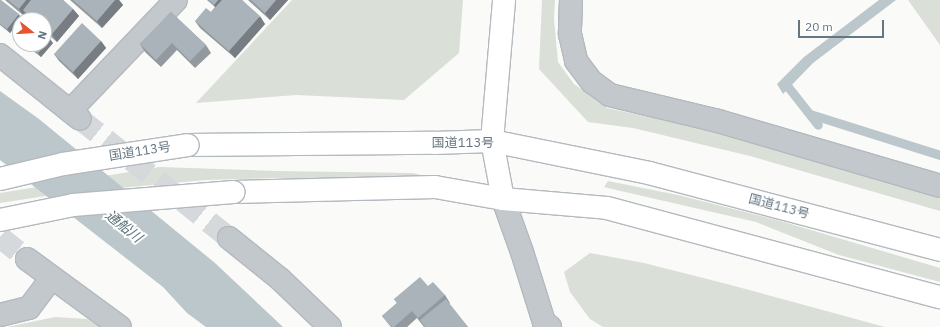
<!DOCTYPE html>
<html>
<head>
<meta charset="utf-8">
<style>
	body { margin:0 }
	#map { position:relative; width:940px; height:327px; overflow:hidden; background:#fafaf8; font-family:"IBM Plex Sans","Noto Sans JP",sans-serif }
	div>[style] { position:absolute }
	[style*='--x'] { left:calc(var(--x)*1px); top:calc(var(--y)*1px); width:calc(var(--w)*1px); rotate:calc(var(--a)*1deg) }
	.green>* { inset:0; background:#dadfd7 }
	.water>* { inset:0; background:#bbc7cb }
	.stream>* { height:9px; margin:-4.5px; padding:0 4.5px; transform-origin:4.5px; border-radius:4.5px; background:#bbc7cb }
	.street-tunnel>* { height:22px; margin-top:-11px; transform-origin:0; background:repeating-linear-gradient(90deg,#d5d9db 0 22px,transparent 0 33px) }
	.roads { filter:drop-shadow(1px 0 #b3babf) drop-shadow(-1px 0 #b3babf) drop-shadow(0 1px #b3babf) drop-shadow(0 -1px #b3babf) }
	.street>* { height:22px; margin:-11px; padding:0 11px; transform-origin:11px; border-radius:11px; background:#c3c8cc }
	.secondary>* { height:22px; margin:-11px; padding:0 11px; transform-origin:11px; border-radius:11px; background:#fff }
	.highway>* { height:22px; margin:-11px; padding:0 11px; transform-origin:11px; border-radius:11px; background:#fff }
	.bridges { filter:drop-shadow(1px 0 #b4b9bd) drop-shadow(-1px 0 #b4b9bd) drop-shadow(0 1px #b4b9bd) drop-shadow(0 -1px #b4b9bd) }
	.highway-bridge>* { height:22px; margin:-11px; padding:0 11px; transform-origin:11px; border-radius:11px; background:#fff }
	.wall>* { inset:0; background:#929a9f }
	.shaded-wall>* { inset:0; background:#777d82 }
	.building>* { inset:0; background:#aab3b9 }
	span { translate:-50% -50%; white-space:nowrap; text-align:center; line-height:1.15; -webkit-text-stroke:4px #fff; paint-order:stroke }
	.street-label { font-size:13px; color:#657683 }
	.water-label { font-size:14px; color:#60757c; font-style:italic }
	.north { position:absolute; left:12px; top:12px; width:40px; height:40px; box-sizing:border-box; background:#fff; border:1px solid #c1c8cd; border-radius:50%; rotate:107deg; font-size:11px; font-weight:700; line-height:16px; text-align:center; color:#657683 }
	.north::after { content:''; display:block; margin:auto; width:14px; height:18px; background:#e4572e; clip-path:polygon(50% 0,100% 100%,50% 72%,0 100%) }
	.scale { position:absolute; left:798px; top:20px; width:86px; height:18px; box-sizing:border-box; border:2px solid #657683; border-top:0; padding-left:5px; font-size:12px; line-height:14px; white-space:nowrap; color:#657683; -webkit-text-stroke:3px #fff; paint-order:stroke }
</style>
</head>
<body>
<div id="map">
	<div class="green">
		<div style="clip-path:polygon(292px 0,463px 0,459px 53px,404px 100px,296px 95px,196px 103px)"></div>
		<div style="clip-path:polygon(542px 0,555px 0,554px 19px,558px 62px,574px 84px,607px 108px,695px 127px,886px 180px,940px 199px,940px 211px,750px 156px,633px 128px,588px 122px,539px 69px)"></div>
		<div style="clip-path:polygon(908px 0,940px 0,940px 45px)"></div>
		<div style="clip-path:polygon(160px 167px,277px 171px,413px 173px,421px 175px,421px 180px,278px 178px,206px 180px,65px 193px,0 203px,0 193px)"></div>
		<div style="clip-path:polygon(608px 181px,678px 195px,777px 220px,940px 268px,940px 282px,839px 255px,756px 222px,612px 189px,604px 187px)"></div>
		<div style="clip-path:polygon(590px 253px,644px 263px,727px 284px,885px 327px,603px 327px,590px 319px,570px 292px,564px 272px)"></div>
		<div style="clip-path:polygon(55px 317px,87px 319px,100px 327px,7px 327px)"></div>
	</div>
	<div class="water">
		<div style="clip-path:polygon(879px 0,896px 0,813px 63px,783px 94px,777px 84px,804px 57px)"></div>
		<div style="clip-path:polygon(0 91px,39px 119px,215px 263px,283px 327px,206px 327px,187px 313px,163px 287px,0 160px)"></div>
	</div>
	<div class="stream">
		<div style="--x:789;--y:79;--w:6;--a:135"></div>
		<div style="--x:785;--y:83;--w:53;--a:51.8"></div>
		<div style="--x:810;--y:114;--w:136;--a:17.5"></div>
	</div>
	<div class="street-tunnel">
		<div style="--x:80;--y:119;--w:191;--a:38.6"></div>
		<div style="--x:0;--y:237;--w:35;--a:39"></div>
	</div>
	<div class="roads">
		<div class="street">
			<div style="--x:571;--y:0;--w:34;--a:92"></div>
			<div style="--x:570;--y:34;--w:28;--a:77"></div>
			<div style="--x:576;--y:61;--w:26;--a:53"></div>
			<div style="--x:592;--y:82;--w:22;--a:36"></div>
			<div style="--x:610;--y:95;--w:111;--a:13.5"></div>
			<div style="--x:718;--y:121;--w:231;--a:16.3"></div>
			<div style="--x:0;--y:55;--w:102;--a:38.7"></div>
			<div style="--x:70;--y:111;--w:153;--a:-46.3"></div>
			<div style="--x:503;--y:199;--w:56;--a:70.3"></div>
			<div style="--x:522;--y:252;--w:73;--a:72.6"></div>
			<div style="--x:544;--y:322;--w:8;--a:40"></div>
			<div style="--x:229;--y:238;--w:65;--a:38.8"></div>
			<div style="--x:280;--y:279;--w:69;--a:43.8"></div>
			<div style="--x:27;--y:259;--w:115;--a:36.2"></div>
			<div style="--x:0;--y:315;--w:30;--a:-14"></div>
			<div style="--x:29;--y:308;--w:36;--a:-53"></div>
		</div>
		<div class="secondary">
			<div style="--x:503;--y:199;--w:59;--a:-100.7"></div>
			<div style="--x:492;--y:141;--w:142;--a:-85.1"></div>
		</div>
		<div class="highway">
			<div style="--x:188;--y:145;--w:246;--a:-0.5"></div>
			<div style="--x:434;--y:143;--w:58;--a:-2"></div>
			<div style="--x:492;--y:141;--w:160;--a:11.5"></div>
			<div style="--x:649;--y:173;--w:301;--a:14.8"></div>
			<div style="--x:233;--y:192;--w:202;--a:-1.4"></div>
			<div style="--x:435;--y:187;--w:69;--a:10"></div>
			<div style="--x:503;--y:199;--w:104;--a:4.9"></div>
			<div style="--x:607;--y:208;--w:345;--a:15"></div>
		</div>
	</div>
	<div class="bridges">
		<div class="highway-bridge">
			<div style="--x:0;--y:179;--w:65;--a:-13.4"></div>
			<div style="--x:63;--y:164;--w:126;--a:-8.6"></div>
			<div style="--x:0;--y:220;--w:75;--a:-11.6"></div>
			<div style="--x:73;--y:205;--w:161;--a:-4.6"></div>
		</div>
	</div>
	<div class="wall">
		<div style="clip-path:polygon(0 0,21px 19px,10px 33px,0 25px)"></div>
		<div style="clip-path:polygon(5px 0,63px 0,73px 9px,79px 16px,57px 42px,44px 31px,44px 20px,31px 20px,28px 17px,26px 14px,24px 16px)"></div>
		<div style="clip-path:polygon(70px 0,119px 0,123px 5px,102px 28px)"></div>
		<div style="clip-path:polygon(207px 0,242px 0,265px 24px,235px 58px,200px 28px,195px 21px,211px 12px,215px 7px)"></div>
		<div style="clip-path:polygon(248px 0,288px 0,270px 20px)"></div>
		<div style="clip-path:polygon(171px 12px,206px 45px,211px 53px,195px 68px,177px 50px,161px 67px,145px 52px,140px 44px)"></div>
		<div style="clip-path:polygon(101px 41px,106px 48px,78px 79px,59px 61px,54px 54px)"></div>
		<div style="clip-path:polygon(53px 43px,41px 57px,24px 44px,44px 44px)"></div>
		<div style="clip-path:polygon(428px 286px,445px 295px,450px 303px,449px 304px,468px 327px,424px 327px,417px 318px,407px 327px,391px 327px,382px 316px,397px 303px,394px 299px)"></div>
	</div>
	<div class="shaded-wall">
		<div style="clip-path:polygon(26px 0,37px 0,23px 10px,26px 14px,24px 16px,19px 9px)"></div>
		<div style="clip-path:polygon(115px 0,119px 0,123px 5px,102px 28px,97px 21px)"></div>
		<div style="clip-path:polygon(218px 0,225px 0,217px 9px,214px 5px)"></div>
		<div style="clip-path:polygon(276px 0,288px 0,270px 20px,265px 13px)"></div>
		<div style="clip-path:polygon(73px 9px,79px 16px,57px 42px,52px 34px)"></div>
		<div style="clip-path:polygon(19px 14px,21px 19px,10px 33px,7px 29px)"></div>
		<div style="clip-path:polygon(260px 16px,265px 24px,235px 58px,229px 51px)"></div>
		<div style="clip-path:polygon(50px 39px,53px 43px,41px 57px,38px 53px)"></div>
		<div style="clip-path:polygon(101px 41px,106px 48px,78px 79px,73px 72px)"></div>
	</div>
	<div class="building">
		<div style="clip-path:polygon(0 0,1px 0,19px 14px,7px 29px,0 24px)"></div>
		<div style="clip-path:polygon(8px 0,26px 0,19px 9px)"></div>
		<div style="clip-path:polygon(31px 0,63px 0,73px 9px,52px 34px,44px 28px,44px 20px,34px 20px,23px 10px)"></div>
		<div style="clip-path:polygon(73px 0,115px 0,97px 21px)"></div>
		<div style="clip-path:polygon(209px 0,218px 0,214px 5px)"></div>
		<div style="clip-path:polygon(222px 0,242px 0,260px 16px,229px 51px,195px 21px,206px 8px,211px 12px)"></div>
		<div style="clip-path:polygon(251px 0,276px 0,265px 13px)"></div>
		<div style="clip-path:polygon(171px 12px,206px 45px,190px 61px,172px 43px,156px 60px,140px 44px)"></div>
		<div style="clip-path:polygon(82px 23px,101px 41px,73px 72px,54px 54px)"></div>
		<div style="clip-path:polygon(20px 32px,20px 39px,16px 36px)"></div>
		<div style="clip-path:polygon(44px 34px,50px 39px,38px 53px,26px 44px,44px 44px)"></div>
		<div style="clip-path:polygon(420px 277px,428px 286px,433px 282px,445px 295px,418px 318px,412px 311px,394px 327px,392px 327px,382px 316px,397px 303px,394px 299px)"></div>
		<div style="clip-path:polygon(446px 299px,468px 327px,425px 327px,420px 320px)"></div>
	</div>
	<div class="street-label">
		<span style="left:463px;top:143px">国道113号</span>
		<span style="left:140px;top:152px;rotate:-9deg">国道113号</span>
		<span style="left:779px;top:207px;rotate:15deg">国道113号</span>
	</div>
	<div class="water-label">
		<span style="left:124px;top:226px;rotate:39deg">通船川</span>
	</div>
	<div class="north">N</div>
	<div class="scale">20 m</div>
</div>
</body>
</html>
